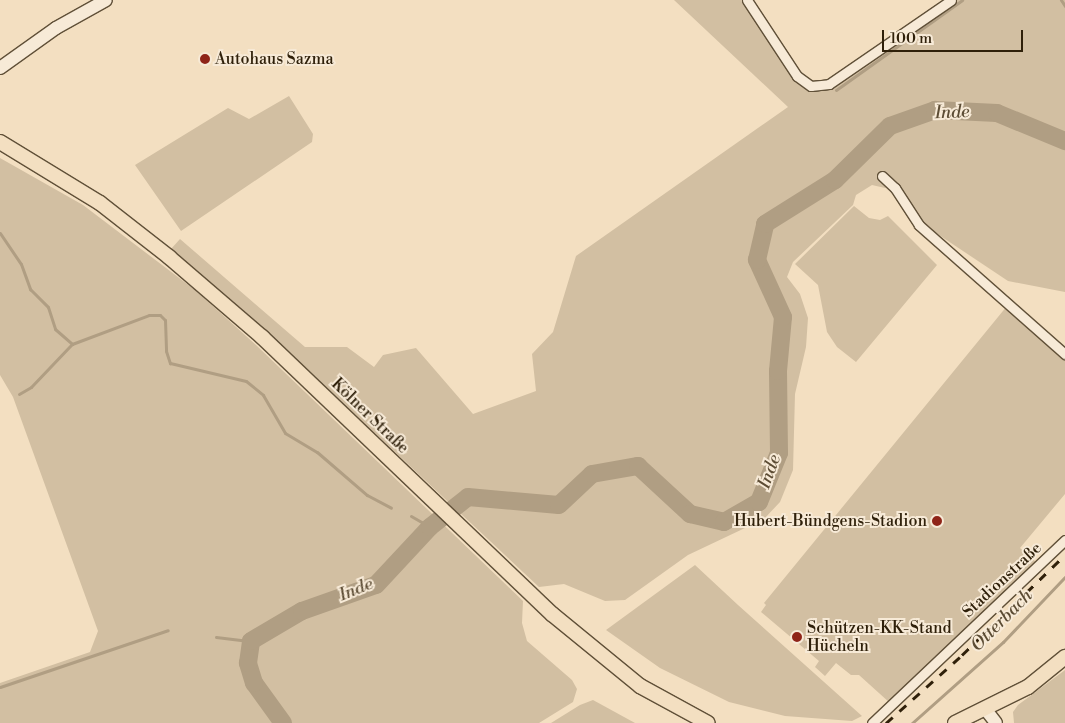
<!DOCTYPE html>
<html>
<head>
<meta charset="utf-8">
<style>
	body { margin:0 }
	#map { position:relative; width:1065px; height:723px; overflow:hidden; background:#f3dfc1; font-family:"Libre Bodoni",serif }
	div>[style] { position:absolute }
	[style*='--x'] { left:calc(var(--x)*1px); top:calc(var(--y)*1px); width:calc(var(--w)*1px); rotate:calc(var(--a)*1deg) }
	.green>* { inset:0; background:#d2bfa2 }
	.stream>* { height:3px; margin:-1.5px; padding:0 1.5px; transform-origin:1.5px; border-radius:1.5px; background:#b09e83 }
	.river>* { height:18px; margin:-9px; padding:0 9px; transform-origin:9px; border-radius:9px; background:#b09e83 }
	.roads { filter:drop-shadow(1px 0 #605038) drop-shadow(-1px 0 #605038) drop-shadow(0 1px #605038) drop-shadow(0 -1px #605038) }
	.street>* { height:9px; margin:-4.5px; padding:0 4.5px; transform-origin:4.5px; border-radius:4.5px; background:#f7ead7 }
	.secondary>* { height:12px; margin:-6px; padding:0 6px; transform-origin:6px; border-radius:6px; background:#f7ead7 }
	.primary>* { height:14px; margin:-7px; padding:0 7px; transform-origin:7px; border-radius:7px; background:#f3dfc1 }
	.rail>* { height:3px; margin-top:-1.5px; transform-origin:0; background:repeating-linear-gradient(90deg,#2f200a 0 9px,transparent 0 18px) }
	.dots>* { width:14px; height:14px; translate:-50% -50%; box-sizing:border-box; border:2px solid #f7ead7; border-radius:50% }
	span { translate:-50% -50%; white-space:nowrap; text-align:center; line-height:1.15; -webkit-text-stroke:4px #f7ead7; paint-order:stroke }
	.poi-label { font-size:16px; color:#2f200a }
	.left { translate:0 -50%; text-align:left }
	.right { translate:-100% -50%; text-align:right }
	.street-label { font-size:16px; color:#2f200a }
	.water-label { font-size:18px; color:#5c4c34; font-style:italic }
	.scale { position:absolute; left:882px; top:30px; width:141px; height:22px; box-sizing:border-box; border:2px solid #2f200a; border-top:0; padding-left:6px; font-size:15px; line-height:18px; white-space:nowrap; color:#2f200a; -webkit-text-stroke:4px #f7ead7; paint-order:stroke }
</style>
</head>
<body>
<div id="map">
	<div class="green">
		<div style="clip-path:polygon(674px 0,744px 0,796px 78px,830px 87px,955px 0,1065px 0,1065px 292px,1008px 281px,921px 223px,894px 183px,885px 188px,872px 185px,856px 195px,853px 205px,793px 262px,787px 277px,800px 294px,808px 318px,806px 347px,795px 394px,793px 470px,780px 502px,764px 519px,688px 555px,625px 600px,605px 601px,564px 584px,539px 587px,267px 332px,171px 249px,180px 239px,305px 347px,347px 347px,374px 367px,383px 355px,416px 348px,473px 414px,536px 391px,532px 354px,553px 332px,576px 256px,788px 107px)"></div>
		<div style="clip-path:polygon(289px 96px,313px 134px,312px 142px,181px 231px,135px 165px,228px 108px,249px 119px)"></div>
		<div style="clip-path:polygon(0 158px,83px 205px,195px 290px,256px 345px,523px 601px,522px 623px,527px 641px,572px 680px,577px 689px,573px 702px,539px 723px,0 723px,0 683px,90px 652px,98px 631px,13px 397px,0 375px)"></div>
		<div style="clip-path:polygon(854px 206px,869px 218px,880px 220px,888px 216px,937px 265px,856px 362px,837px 347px,827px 332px,818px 285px,795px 264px)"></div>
		<div style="clip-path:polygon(1007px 306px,1065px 359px,1065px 494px,1020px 548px,1036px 562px,890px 703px,859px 675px,851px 675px,836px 663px,825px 676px,815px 667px,819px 661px,761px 612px,766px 605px,764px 603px)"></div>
		<div style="clip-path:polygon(695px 565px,738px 605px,862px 716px,852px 721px,785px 716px,729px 702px,660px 668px,606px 630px)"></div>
		<div style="clip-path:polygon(1065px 670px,1065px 723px,1014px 723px,1013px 712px,1018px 705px)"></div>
		<div style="clip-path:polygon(593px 700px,635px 723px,551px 723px,580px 705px)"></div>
	</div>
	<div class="stream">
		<div style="--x:1061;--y:0;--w:7;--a:56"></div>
		<div style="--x:836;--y:90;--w:155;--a:-35.5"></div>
		<div style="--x:0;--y:233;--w:37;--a:56"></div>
		<div style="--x:21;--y:264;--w:27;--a:70"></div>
		<div style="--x:30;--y:289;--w:25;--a:45"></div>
		<div style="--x:48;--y:307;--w:23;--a:72"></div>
		<div style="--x:55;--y:329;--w:23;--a:41"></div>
		<div style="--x:72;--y:344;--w:82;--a:-20.6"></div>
		<div style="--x:149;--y:315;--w:11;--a:0"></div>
		<div style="--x:160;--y:315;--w:7;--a:45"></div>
		<div style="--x:165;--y:320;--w:31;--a:88"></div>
		<div style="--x:166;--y:351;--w:13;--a:72"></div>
		<div style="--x:170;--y:363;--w:78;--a:13.3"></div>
		<div style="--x:246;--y:381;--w:22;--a:39"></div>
		<div style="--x:263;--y:395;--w:44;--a:59.9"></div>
		<div style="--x:285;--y:433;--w:37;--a:31"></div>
		<div style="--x:317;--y:452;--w:66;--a:40.7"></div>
		<div style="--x:367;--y:495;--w:27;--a:28"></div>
		<div style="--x:19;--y:394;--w:14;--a:-30"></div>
		<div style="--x:31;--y:387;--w:59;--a:-46.4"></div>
		<div style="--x:411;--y:516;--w:22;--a:30"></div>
		<div style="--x:216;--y:637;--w:35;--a:7"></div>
		<div style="--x:0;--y:687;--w:177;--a:-18.7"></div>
		<div style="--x:912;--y:723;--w:122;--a:-41.7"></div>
		<div style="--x:1003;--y:642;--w:90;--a:-46.4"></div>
	</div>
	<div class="river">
		<div style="--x:283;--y:723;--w:49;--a:-125.9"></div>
		<div style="--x:254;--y:683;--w:21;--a:-107"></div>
		<div style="--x:248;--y:663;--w:22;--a:-82"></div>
		<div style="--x:251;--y:641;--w:59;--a:-30.5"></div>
		<div style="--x:302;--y:611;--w:78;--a:-19.4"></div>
		<div style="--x:376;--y:585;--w:79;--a:-47"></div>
		<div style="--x:430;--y:527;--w:48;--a:-38.3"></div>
		<div style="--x:468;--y:497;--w:91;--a:5"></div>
		<div style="--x:559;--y:505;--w:45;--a:-43.2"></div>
		<div style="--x:592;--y:474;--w:47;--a:-9.9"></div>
		<div style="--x:638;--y:466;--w:71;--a:42.7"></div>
		<div style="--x:690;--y:514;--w:35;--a:13"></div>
		<div style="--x:724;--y:522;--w:40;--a:-29.7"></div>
		<div style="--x:759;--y:502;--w:53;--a:-67.8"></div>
		<div style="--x:779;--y:453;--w:82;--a:-90.7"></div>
		<div style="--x:778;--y:371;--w:54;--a:-84.7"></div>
		<div style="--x:783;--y:317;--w:63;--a:-114.5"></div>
		<div style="--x:757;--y:260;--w:37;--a:-77"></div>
		<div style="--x:765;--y:224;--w:83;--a:-32.2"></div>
		<div style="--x:835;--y:180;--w:77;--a:-44.5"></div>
		<div style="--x:890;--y:126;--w:48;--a:-19.6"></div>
		<div style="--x:935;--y:110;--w:62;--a:2.8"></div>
		<div style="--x:997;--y:113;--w:74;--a:22.4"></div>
	</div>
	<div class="roads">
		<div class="street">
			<div style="--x:747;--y:0;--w:91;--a:56.7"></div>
			<div style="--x:797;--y:76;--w:17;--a:36"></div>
			<div style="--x:811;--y:86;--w:18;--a:-6"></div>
			<div style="--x:829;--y:84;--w:148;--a:-34.5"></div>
			<div style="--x:882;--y:176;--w:18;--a:43"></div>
			<div style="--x:895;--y:188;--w:44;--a:57"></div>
			<div style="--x:919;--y:225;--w:195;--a:41.5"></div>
			<div style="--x:872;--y:723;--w:266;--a:-43.5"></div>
		</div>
		<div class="secondary">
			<div style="--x:0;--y:68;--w:69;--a:-35.5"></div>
			<div style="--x:56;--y:28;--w:57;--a:-29.2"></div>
			<div style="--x:986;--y:710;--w:16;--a:52"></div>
		</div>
		<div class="primary">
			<div style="--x:0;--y:142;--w:117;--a:31.4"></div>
			<div style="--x:100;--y:203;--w:88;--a:38"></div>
			<div style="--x:169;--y:257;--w:123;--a:40.7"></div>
			<div style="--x:262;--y:337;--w:401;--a:43.7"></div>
			<div style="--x:552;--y:614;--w:114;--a:39.3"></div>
			<div style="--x:640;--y:686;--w:77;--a:28.6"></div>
			<div style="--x:955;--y:723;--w:81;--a:-26.3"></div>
			<div style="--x:1028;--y:687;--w:48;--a:-39"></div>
		</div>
	</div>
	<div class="rail">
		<div style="--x:886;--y:723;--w:102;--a:-41.8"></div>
		<div style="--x:962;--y:655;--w:144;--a:-44.2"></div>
	</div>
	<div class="dots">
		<div style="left:205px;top:59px;background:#8f2418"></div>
		<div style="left:937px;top:521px;background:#8f2418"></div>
		<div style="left:797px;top:637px;background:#8f2418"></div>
	</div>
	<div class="poi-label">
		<span class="left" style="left:215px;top:59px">Autohaus Sazma</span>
		<span class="right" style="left:927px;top:521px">Hubert-Bündgens-Stadion</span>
		<span class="left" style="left:807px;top:637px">Schützen-KK-Stand<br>Hücheln</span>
	</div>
	<div class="street-label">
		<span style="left:370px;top:416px;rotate:44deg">Kölner Straße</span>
		<span style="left:1002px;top:580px;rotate:-43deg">Stadionstraße</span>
	</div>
	<div class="water-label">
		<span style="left:952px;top:113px;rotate:-2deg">Inde</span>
		<span style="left:770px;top:472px;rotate:-70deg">Inde</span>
		<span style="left:356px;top:590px;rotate:-22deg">Inde</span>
		<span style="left:1002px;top:621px;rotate:-45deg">Otterbach</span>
	</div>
	<div class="scale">100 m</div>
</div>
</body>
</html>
